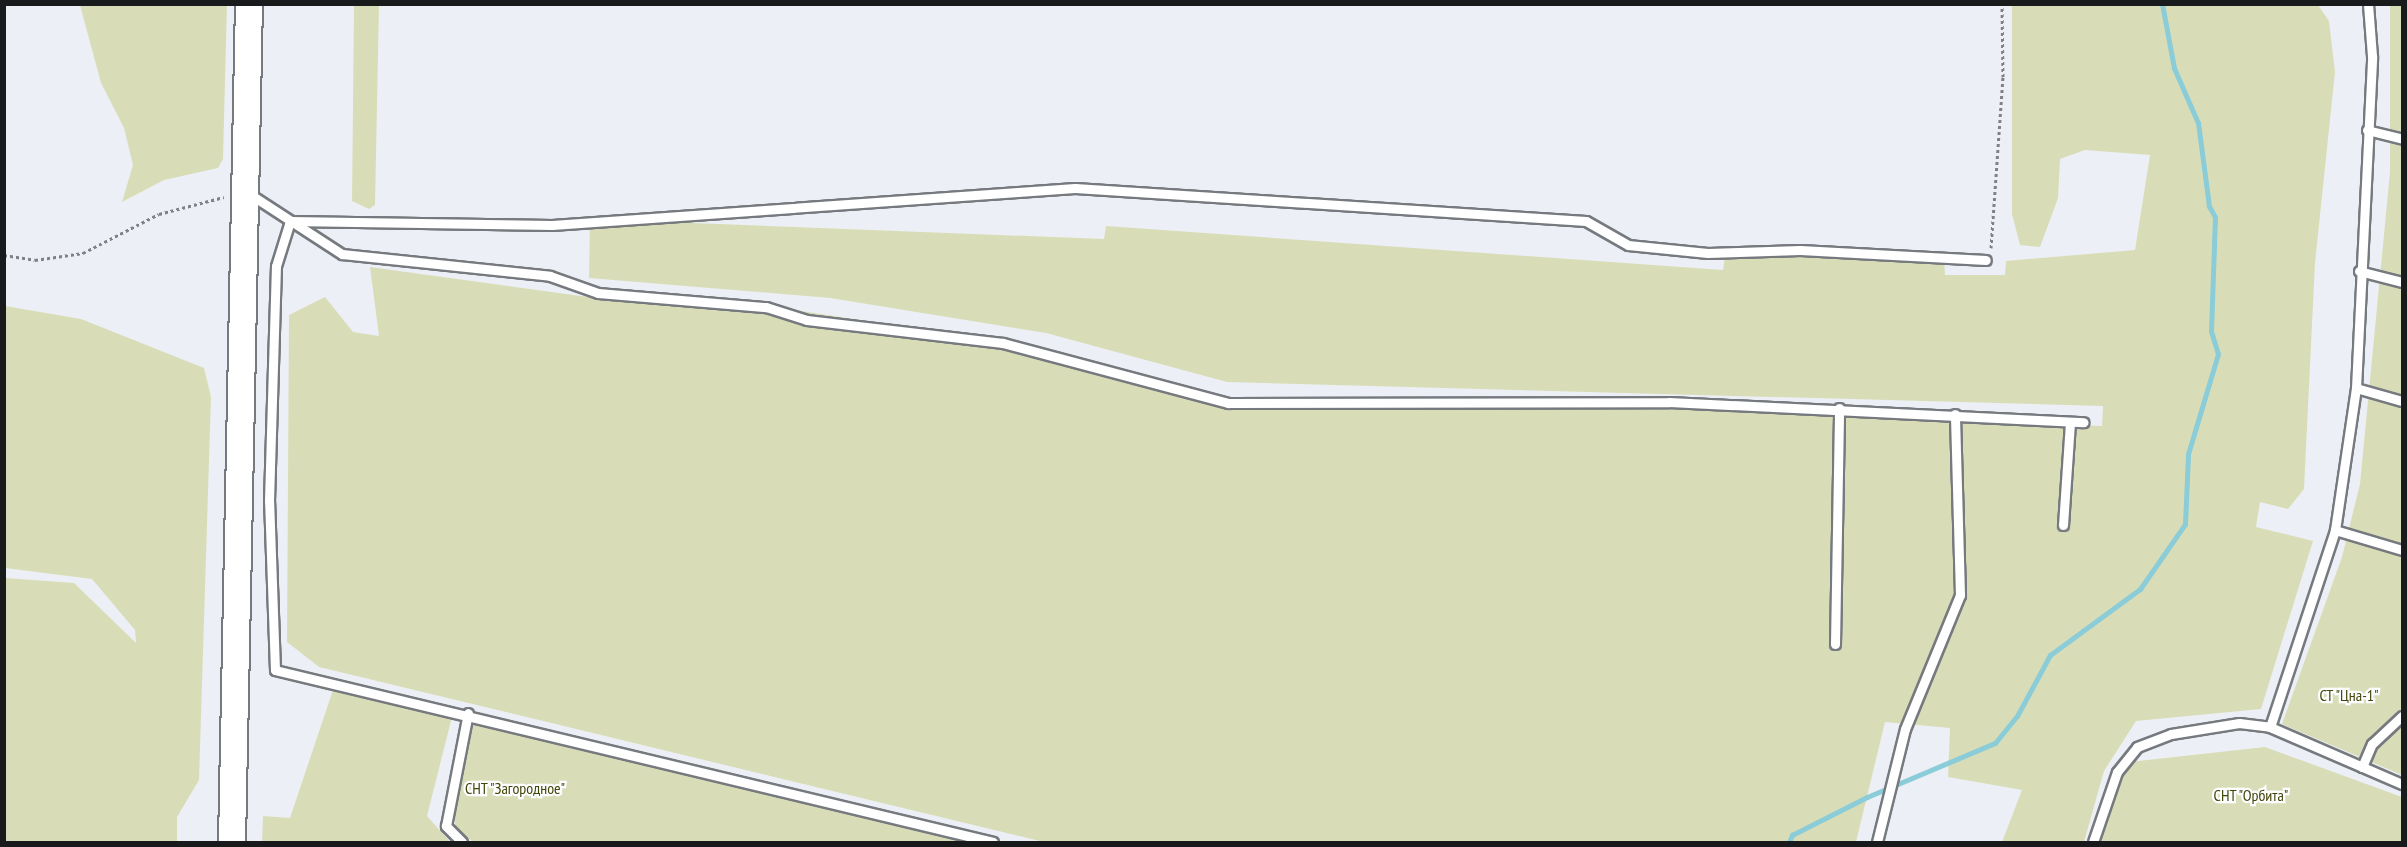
<!DOCTYPE html>
<html>
<head>
<meta charset="utf-8">
<style>
	body { margin:0 }
	#map { position:relative; width:2407px; height:847px; overflow:hidden; background:#ecf0f6; font-family:"PT Sans Narrow",sans-serif }
	div>[style] { position:absolute }
	[style*='--x'] { left:calc(var(--x)*1px); top:calc(var(--y)*1px); width:calc(var(--w)*1px); rotate:calc(var(--a)*1deg) }
	.green>* { inset:0; background:#d9ddb7 }
	.stream>* { height:5px; margin:-2.5px; padding:0 2.5px; transform-origin:2.5px; border-radius:2.5px; background:#8accd8 }
	.path>* { height:3px; margin-top:-1.5px; transform-origin:0; background:repeating-linear-gradient(90deg,#7e8185 0 3px,transparent 0 6px) }
	.roads { filter:drop-shadow(2px 0 #767a7f) drop-shadow(-2px 0 #767a7f) drop-shadow(0 2px #767a7f) drop-shadow(0 -2px #767a7f) }
	.lane>* { height:9px; margin:-4.5px; padding:0 4.5px; transform-origin:4.5px; border-radius:4.5px; background:#fff }
	.secondary>* { height:26px; margin:-13px; padding:0 13px; transform-origin:13px; border-radius:13px; background:#fff }
	span { translate:-50% -50%; white-space:nowrap; text-align:center; line-height:1.15; -webkit-text-stroke:4.5px #fcfdfe; paint-order:stroke }
	.park-label { font-size:16px; color:#444608 }
	.frame { position:absolute; inset:0; border:6px solid #181a1c; pointer-events:none }
</style>
</head>
<body>
<div id="map">
	<div class="green">
		<div style="clip-path:polygon(80px 5px,227px 5px,223px 159px,218px 168px,164px 180px,122px 202px,133px 165px,124px 128px,101px 83px)"></div>
		<div style="clip-path:polygon(354px 5px,379px 5px,375px 205px,369px 209px,352px 201px)"></div>
		<div style="clip-path:polygon(2012px 5px,2318px 5px,2329px 21px,2335px 72px,2315px 263px,2304px 489px,2288px 509px,2260px 502px,2256px 527px,2313px 541px,2261px 709px,2136px 721px,2104px 771px,2084px 842px,2002px 842px,2022px 790px,1948px 777px,1950px 728px,1885px 722px,1856px 842px,1044px 842px,319px 667px,287px 642px,289px 315px,325px 297px,353px 332px,379px 336px,370px 267px,588px 297px,588px 286px,730px 300px,932px 331px,1043px 353px,1224px 402px,1460px 398px,2102px 426px,2103px 406px,1227px 382px,1046px 333px,830px 298px,589px 278px,590px 219px,1104px 239px,1106px 226px,1723px 270px,1725px 257px,1944px 257px,1945px 275px,2005px 275px,2006px 261px,2135px 250px,2150px 155px,2085px 150px,2060px 159px,2058px 198px,2040px 247px,2020px 245px,2012px 214px)"></div>
		<div style="clip-path:polygon(2390px 5px,2402px 5px,2402px 775px,2282px 724px,2342px 557px,2360px 484px,2390px 172px)"></div>
		<div style="clip-path:polygon(5px 306px,81px 319px,204px 368px,211px 397px,199px 780px,177px 817px,177px 842px,5px 842px,5px 578px,74px 583px,136px 643px,135px 630px,92px 579px,5px 568px)"></div>
		<div style="clip-path:polygon(334px 687px,452px 717px,427px 816px,450px 842px,262px 842px,263px 816px,290px 818px)"></div>
		<div style="clip-path:polygon(474px 721px,683px 771px,964px 842px,473px 842px,456px 829px,453px 803px)"></div>
		<div style="clip-path:polygon(2265px 747px,2402px 797px,2402px 842px,2099px 842px,2119px 776px,2129px 762px)"></div>
	</div>
	<div class="stream">
		<div style="--x:1789;--y:842;--w:8;--a:-67"></div>
		<div style="--x:1792;--y:835;--w:84;--a:-26.9"></div>
		<div style="--x:1867;--y:797;--w:139;--a:-22.9"></div>
		<div style="--x:1995;--y:743;--w:35;--a:-51"></div>
		<div style="--x:2017;--y:716;--w:69;--a:-61.6"></div>
		<div style="--x:2050;--y:655;--w:112;--a:-36.3"></div>
		<div style="--x:2140;--y:589;--w:79;--a:-55.3"></div>
		<div style="--x:2185;--y:524;--w:70;--a:-87.5"></div>
		<div style="--x:2188;--y:454;--w:104;--a:-73.3"></div>
		<div style="--x:2218;--y:354;--w:24;--a:-107"></div>
		<div style="--x:2211;--y:331;--w:114;--a:-88"></div>
		<div style="--x:2215;--y:217;--w:13;--a:-119"></div>
		<div style="--x:2209;--y:206;--w:84;--a:-97.5"></div>
		<div style="--x:2198;--y:123;--w:60;--a:-113.6"></div>
		<div style="--x:2174;--y:68;--w:65;--a:-100.6"></div>
	</div>
	<div class="path">
		<div style="--x:1991;--y:248;--w:171;--a:-86"></div>
		<div style="--x:2003;--y:77;--w:73;--a:-90.8"></div>
		<div style="--x:4;--y:255;--w:31;--a:9"></div>
		<div style="--x:35;--y:260;--w:49;--a:-8.3"></div>
		<div style="--x:83;--y:253;--w:85;--a:-27.2"></div>
		<div style="--x:159;--y:214;--w:67;--a:-14.7"></div>
	</div>
	<div class="roads">
		<div class="lane">
			<div style="--x:2367;--y:130;--w:36;--a:14"></div>
			<div style="--x:248;--y:193;--w:112;--a:33"></div>
			<div style="--x:342;--y:254;--w:209;--a:6"></div>
			<div style="--x:550;--y:276;--w:51;--a:19.5"></div>
			<div style="--x:598;--y:293;--w:169;--a:4.8"></div>
			<div style="--x:766;--y:307;--w:43;--a:17.6"></div>
			<div style="--x:807;--y:320;--w:197;--a:6.7"></div>
			<div style="--x:1003;--y:343;--w:233;--a:14.9"></div>
			<div style="--x:1228;--y:403;--w:441;--a:-0.1"></div>
			<div style="--x:1669;--y:402;--w:415;--a:2.8"></div>
			<div style="--x:2359;--y:271;--w:44;--a:14.3"></div>
			<div style="--x:2356;--y:388;--w:48;--a:15.8"></div>
			<div style="--x:2063;--y:525;--w:103;--a:-86.1"></div>
			<div style="--x:2335;--y:530;--w:70;--a:16.6"></div>
			<div style="--x:1835;--y:644;--w:236;--a:-89"></div>
			<div style="--x:2270;--y:727;--w:144;--a:23.4"></div>
			<div style="--x:2362;--y:767;--w:25;--a:-67"></div>
			<div style="--x:2372;--y:744;--w:41;--a:-43"></div>
			<div style="--x:462;--y:842;--w:23;--a:-135"></div>
			<div style="--x:446;--y:826;--w:115;--a:-79"></div>
			<div style="--x:993;--y:842;--w:738;--a:-166.53"></div>
			<div style="--x:275;--y:670;--w:169;--a:-92"></div>
			<div style="--x:269;--y:501;--w:235;--a:-88.3"></div>
			<div style="--x:276;--y:266;--w:47;--a:-72.7"></div>
			<div style="--x:290;--y:221;--w:262;--a:0.9"></div>
			<div style="--x:552;--y:225;--w:524;--a:-4.05"></div>
			<div style="--x:1075;--y:188;--w:512;--a:3.69"></div>
			<div style="--x:1586;--y:221;--w:48;--a:29.7"></div>
			<div style="--x:1628;--y:245;--w:80;--a:5.7"></div>
			<div style="--x:1708;--y:253;--w:92;--a:-1.9"></div>
			<div style="--x:1800;--y:250;--w:186;--a:3.1"></div>
			<div style="--x:1877;--y:842;--w:116;--a:-76.1"></div>
			<div style="--x:1905;--y:729;--w:145;--a:-67.7"></div>
			<div style="--x:1960;--y:595;--w:181;--a:-91.6"></div>
			<div style="--x:2093;--y:842;--w:74;--a:-71.1"></div>
			<div style="--x:2117;--y:772;--w:32;--a:-51"></div>
			<div style="--x:2137;--y:747;--w:36;--a:-21"></div>
			<div style="--x:2171;--y:734;--w:69;--a:-9.2"></div>
			<div style="--x:2239;--y:723;--w:31;--a:7"></div>
			<div style="--x:2270;--y:727;--w:207;--a:-71.7"></div>
			<div style="--x:2335;--y:530;--w:144;--a:-81.6"></div>
			<div style="--x:2356;--y:388;--w:332;--a:-87.2"></div>
			<div style="--x:2372;--y:56;--w:52;--a:-94.4"></div>
		</div>
		<div class="secondary">
			<div style="--x:232;--y:842;--w:838;--a:-88.84"></div>
		</div>
	</div>
	<div class="park-label">
		<span style="left:2349px;top:695px">СТ "Цна-1"</span>
		<span style="left:515px;top:788px">СНТ "Загородное"</span>
		<span style="left:2251px;top:795px">CНТ "Орбита"</span>
	</div>
	<div class="frame"></div>
</div>
</body>
</html>
